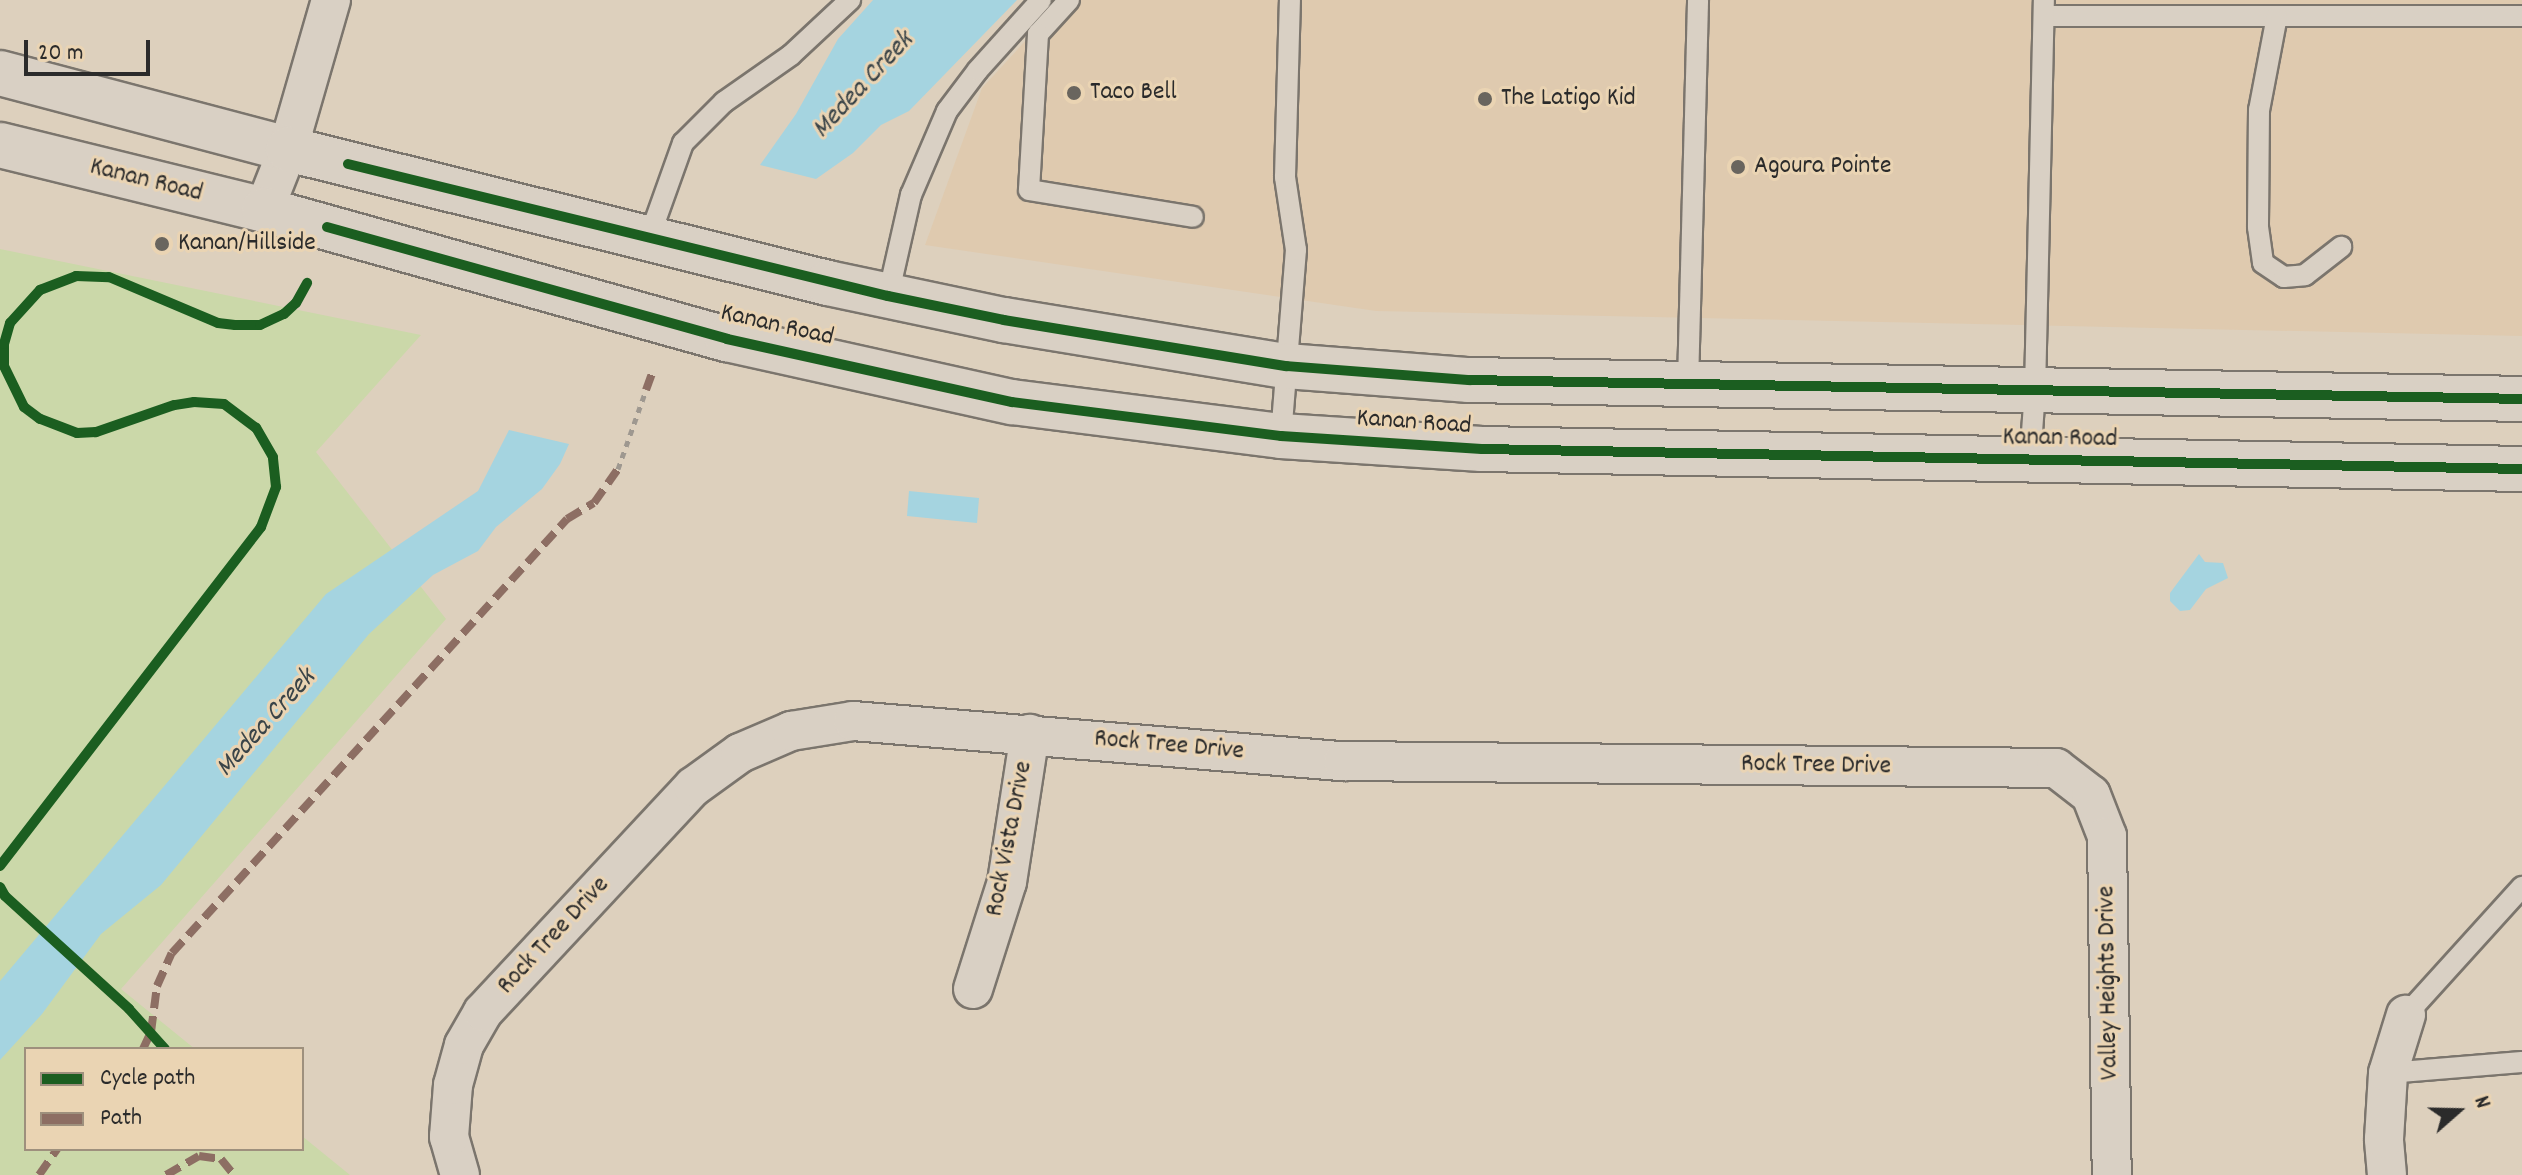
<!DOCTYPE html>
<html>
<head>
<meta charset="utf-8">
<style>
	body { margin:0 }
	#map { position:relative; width:2522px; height:1175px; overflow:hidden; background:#ddd0bd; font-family:Dekko,sans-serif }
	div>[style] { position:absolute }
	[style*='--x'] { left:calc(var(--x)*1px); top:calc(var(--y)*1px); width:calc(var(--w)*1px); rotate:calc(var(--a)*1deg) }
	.built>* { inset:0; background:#dfcaaf }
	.green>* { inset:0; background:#cbd8a9 }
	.water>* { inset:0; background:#a5d4e0 }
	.path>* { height:5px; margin-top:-2.5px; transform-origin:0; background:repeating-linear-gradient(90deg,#9e9890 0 6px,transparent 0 12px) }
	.roads { filter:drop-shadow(2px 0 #7b756d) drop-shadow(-2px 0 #7b756d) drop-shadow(0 2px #7b756d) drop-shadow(0 -2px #7b756d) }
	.service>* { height:20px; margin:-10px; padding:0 10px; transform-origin:10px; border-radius:10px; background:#d9d0c4 }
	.minor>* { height:38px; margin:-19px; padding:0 19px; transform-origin:19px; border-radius:19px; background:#d9d0c4 }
	.secondary>* { height:44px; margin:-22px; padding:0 22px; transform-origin:22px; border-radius:22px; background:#d9d0c4 }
	.quiet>* { height:8px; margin-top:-4px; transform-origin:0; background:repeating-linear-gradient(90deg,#8d6e63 0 16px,transparent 0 24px) }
	.cycleway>* { height:10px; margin:-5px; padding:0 5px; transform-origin:5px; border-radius:5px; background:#1b5e20 }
	.dots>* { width:22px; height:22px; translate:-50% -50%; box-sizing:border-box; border:4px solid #ead4b3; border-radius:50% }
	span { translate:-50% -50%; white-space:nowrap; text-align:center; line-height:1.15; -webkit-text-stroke:6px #ead4b3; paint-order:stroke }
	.poi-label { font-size:26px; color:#2b2b2b }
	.left { translate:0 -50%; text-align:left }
	.street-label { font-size:26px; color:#2b2b2b }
	.water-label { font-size:28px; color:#3a4448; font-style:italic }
	.legend { position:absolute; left:24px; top:1047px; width:280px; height:104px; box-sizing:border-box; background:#ead4b3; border:2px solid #9e907d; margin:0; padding:10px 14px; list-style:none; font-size:24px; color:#2b2b2b }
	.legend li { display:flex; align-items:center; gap:16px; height:40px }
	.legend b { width:40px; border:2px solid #9e907d }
	.north { position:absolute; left:2418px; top:1071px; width:80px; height:80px; -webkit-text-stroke:6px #ead4b3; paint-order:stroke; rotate:70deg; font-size:22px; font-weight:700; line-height:32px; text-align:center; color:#2b2b2b }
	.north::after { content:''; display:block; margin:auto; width:28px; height:36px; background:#2b2b2b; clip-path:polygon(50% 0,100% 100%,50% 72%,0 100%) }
	.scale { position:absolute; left:24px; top:40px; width:126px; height:36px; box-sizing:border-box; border:4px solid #2b2b2b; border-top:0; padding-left:10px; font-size:24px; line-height:28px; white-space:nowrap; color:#2b2b2b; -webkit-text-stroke:6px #ead4b3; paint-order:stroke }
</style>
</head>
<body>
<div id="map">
	<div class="built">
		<div style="clip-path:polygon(1063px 0,2522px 0,2522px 336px,1376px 311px,925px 245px,982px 88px)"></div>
	</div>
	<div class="green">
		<div style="clip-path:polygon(0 249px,421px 335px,316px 452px,446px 619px,121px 989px,195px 1049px,26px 1049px,26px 1149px,302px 1149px,302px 1136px,350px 1175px,0 1175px)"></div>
	</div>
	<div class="water">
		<div style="clip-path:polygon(873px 0,1017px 0,909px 111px,881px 125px,853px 153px,816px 179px,760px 165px,796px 114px,838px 39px)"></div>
		<div style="clip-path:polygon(509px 430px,569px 444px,560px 464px,542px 489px,496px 527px,478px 551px,433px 575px,369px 634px,161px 885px,101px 934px,42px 1014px,0 1060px,0 981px,326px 594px,478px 491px)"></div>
		<div style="clip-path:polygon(909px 491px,979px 498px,977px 523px,907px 516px)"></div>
		<div style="clip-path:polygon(2199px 554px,2205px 562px,2223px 563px,2228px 578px,2206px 589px,2190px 610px,2180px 611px,2170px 601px,2170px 593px)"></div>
	</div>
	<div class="path">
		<div style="--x:618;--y:469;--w:84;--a:-70.5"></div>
	</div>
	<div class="roads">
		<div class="service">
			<div style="--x:1069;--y:0;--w:46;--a:132.4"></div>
			<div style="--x:1038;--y:34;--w:156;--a:93.3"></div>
			<div style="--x:1029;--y:190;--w:166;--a:9.3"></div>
			<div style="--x:2044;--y:16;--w:478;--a:0"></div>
			<div style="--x:2277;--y:16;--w:96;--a:100.8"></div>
			<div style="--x:2259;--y:110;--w:117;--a:90.5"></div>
			<div style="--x:2258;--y:227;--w:36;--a:82"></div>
			<div style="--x:2263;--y:263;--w:25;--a:34"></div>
			<div style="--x:2284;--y:277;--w:21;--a:-5"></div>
			<div style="--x:2305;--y:275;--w:46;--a:-37.9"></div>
			<div style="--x:649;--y:238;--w:101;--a:-70.3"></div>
			<div style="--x:683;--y:143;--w:58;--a:-45"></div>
			<div style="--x:724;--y:102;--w:82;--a:-35"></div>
			<div style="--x:791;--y:55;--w:81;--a:-43"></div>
			<div style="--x:888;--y:296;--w:104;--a:-77.2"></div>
			<div style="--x:911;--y:195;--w:91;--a:-66.8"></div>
			<div style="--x:947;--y:111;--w:51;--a:-52.9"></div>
			<div style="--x:978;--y:70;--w:94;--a:-48"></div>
			<div style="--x:1688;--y:384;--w:384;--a:-88.5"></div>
			<div style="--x:1281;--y:436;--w:187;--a:-85.4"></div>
			<div style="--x:1296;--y:250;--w:74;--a:-98.6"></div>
			<div style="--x:1285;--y:177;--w:177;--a:-88.4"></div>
			<div style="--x:2030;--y:460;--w:69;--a:-85.9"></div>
			<div style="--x:2035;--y:391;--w:391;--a:-88.7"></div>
			<div style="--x:2406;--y:1015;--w:173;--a:-47.8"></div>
			<div style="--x:2388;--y:1073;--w:134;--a:-4.7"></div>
		</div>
		<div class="minor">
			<div style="--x:264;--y:210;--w:66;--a:-68.5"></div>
			<div style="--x:288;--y:149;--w:155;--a:-73.9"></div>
			<div style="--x:973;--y:989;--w:112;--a:-72.4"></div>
			<div style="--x:1007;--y:882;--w:150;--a:-81.2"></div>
			<div style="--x:460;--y:1175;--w:40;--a:-106"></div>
			<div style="--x:449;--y:1137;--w:52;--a:-85.6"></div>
			<div style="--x:453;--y:1085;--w:41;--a:-74.6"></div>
			<div style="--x:464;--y:1045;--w:38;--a:-60"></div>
			<div style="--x:483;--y:1012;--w:308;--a:-47"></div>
			<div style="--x:693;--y:787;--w:58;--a:-35.9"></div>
			<div style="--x:740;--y:753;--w:56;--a:-23.3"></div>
			<div style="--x:791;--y:731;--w:63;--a:-9.2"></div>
			<div style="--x:853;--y:721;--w:492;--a:4.7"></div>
			<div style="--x:1343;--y:761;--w:713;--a:0.56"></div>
			<div style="--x:2056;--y:768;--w:44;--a:37.6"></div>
			<div style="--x:2091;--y:795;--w:44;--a:68.7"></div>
			<div style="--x:2107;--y:836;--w:339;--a:89.2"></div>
			<div style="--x:2387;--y:1175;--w:36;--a:-95"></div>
			<div style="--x:2384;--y:1139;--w:66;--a:-86.5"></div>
			<div style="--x:2388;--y:1073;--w:61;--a:-72.8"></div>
		</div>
		<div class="secondary">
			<div style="--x:0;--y:73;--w:298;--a:14.8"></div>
			<div style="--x:288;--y:149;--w:556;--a:13.94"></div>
			<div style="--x:828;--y:283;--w:180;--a:11.9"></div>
			<div style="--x:1004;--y:320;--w:286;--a:9.3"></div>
			<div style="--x:1286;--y:366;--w:184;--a:4.4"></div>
			<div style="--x:1469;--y:380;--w:1053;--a:1.03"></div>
			<div style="--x:0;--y:145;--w:272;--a:13.8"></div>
			<div style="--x:264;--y:210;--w:481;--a:15.6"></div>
			<div style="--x:727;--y:339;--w:292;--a:12.5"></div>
			<div style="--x:1012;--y:402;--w:271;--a:7.2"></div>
			<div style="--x:1281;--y:436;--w:201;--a:3.7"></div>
			<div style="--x:1482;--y:449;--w:1040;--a:1.1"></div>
		</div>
	</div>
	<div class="quiet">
		<div style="--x:646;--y:390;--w:20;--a:-70"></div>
		<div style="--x:143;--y:1049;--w:19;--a:-65"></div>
		<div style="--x:151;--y:1032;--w:46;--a:-82.6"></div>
		<div style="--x:157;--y:986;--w:36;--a:-66"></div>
		<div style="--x:172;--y:953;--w:587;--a:-47.69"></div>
		<div style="--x:567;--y:519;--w:31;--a:-31"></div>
		<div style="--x:594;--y:503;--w:42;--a:-54.8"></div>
		<div style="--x:39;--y:1175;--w:32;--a:-55"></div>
		<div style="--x:166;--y:1175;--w:38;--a:-30"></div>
		<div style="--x:199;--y:1156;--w:22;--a:8"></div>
		<div style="--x:221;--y:1159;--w:21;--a:51"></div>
	</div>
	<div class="cycleway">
		<div style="--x:348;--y:164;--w:556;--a:13.74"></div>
		<div style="--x:888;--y:296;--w:118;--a:11.7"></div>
		<div style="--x:1004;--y:320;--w:286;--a:9.3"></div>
		<div style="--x:1286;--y:366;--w:184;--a:4.4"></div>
		<div style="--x:1469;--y:380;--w:1053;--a:1.03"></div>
		<div style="--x:327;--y:227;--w:415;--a:15.6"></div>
		<div style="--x:727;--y:339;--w:292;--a:12.5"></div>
		<div style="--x:1012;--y:402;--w:271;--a:7.2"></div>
		<div style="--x:1281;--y:436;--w:201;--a:3.7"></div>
		<div style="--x:1482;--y:449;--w:1040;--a:1.1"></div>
		<div style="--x:0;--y:866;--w:428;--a:-52.4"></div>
		<div style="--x:261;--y:527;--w:43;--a:-69.4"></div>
		<div style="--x:276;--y:487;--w:30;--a:-96"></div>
		<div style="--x:273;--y:457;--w:34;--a:-120"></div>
		<div style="--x:256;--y:428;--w:40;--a:-143"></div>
		<div style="--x:224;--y:404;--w:30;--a:-176"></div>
		<div style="--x:194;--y:402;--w:20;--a:171"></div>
		<div style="--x:174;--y:405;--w:83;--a:160.9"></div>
		<div style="--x:96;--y:432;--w:19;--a:177"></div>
		<div style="--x:77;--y:433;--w:40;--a:-159"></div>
		<div style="--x:40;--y:419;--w:20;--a:-143"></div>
		<div style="--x:24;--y:407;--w:46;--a:-116"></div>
		<div style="--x:4;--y:366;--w:22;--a:-90"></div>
		<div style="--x:4;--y:344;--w:22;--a:-74"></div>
		<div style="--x:10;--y:323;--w:45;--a:-47.7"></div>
		<div style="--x:40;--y:290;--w:39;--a:-21"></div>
		<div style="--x:76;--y:276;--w:33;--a:2"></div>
		<div style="--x:109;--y:277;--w:118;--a:22.9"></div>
		<div style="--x:218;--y:323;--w:17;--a:7"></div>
		<div style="--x:235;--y:325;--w:25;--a:0"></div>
		<div style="--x:260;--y:325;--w:26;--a:-25"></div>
		<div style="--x:284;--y:314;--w:16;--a:-43"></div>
		<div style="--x:296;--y:303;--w:23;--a:-61"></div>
		<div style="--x:0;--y:887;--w:10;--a:61"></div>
		<div style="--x:5;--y:896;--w:168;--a:42.3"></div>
		<div style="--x:129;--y:1009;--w:54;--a:48"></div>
	</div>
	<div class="dots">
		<div style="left:1074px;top:93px;background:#69655e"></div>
		<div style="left:1485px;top:99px;background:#69655e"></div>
		<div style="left:1738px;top:167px;background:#69655e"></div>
		<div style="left:162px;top:244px;background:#69655e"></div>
	</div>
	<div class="poi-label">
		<span class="left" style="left:1090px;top:93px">Taco Bell</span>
		<span class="left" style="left:1501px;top:99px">The Latigo Kid</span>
		<span class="left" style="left:1754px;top:167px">Agoura Pointe</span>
		<span class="left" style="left:178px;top:244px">Kanan/Hillside</span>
	</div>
	<div class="street-label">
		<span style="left:146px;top:181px;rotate:14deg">Kanan Road</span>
		<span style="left:777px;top:326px;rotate:13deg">Kanan Road</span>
		<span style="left:1414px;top:423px;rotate:4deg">Kanan Road</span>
		<span style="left:2060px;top:439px;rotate:1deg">Kanan Road</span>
		<span style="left:1169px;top:746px;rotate:5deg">Rock Tree Drive</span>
		<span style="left:1816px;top:766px;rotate:1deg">Rock Tree Drive</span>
		<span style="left:1010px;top:839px;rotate:-79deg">Rock Vista Drive</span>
		<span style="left:554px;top:936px;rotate:-47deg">Rock Tree Drive</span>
		<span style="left:2109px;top:983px;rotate:-91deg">Valley Heights Drive</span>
	</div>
	<div class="water-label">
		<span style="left:864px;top:86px;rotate:-47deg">Medea Creek</span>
		<span style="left:267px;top:724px;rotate:-48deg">Medea Creek</span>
	</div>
	<ul class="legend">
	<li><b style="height:10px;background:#1b5e20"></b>Cycle path</li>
	<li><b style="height:10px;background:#8d6e63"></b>Path</li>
	</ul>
	<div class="north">N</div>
	<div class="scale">20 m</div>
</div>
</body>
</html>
